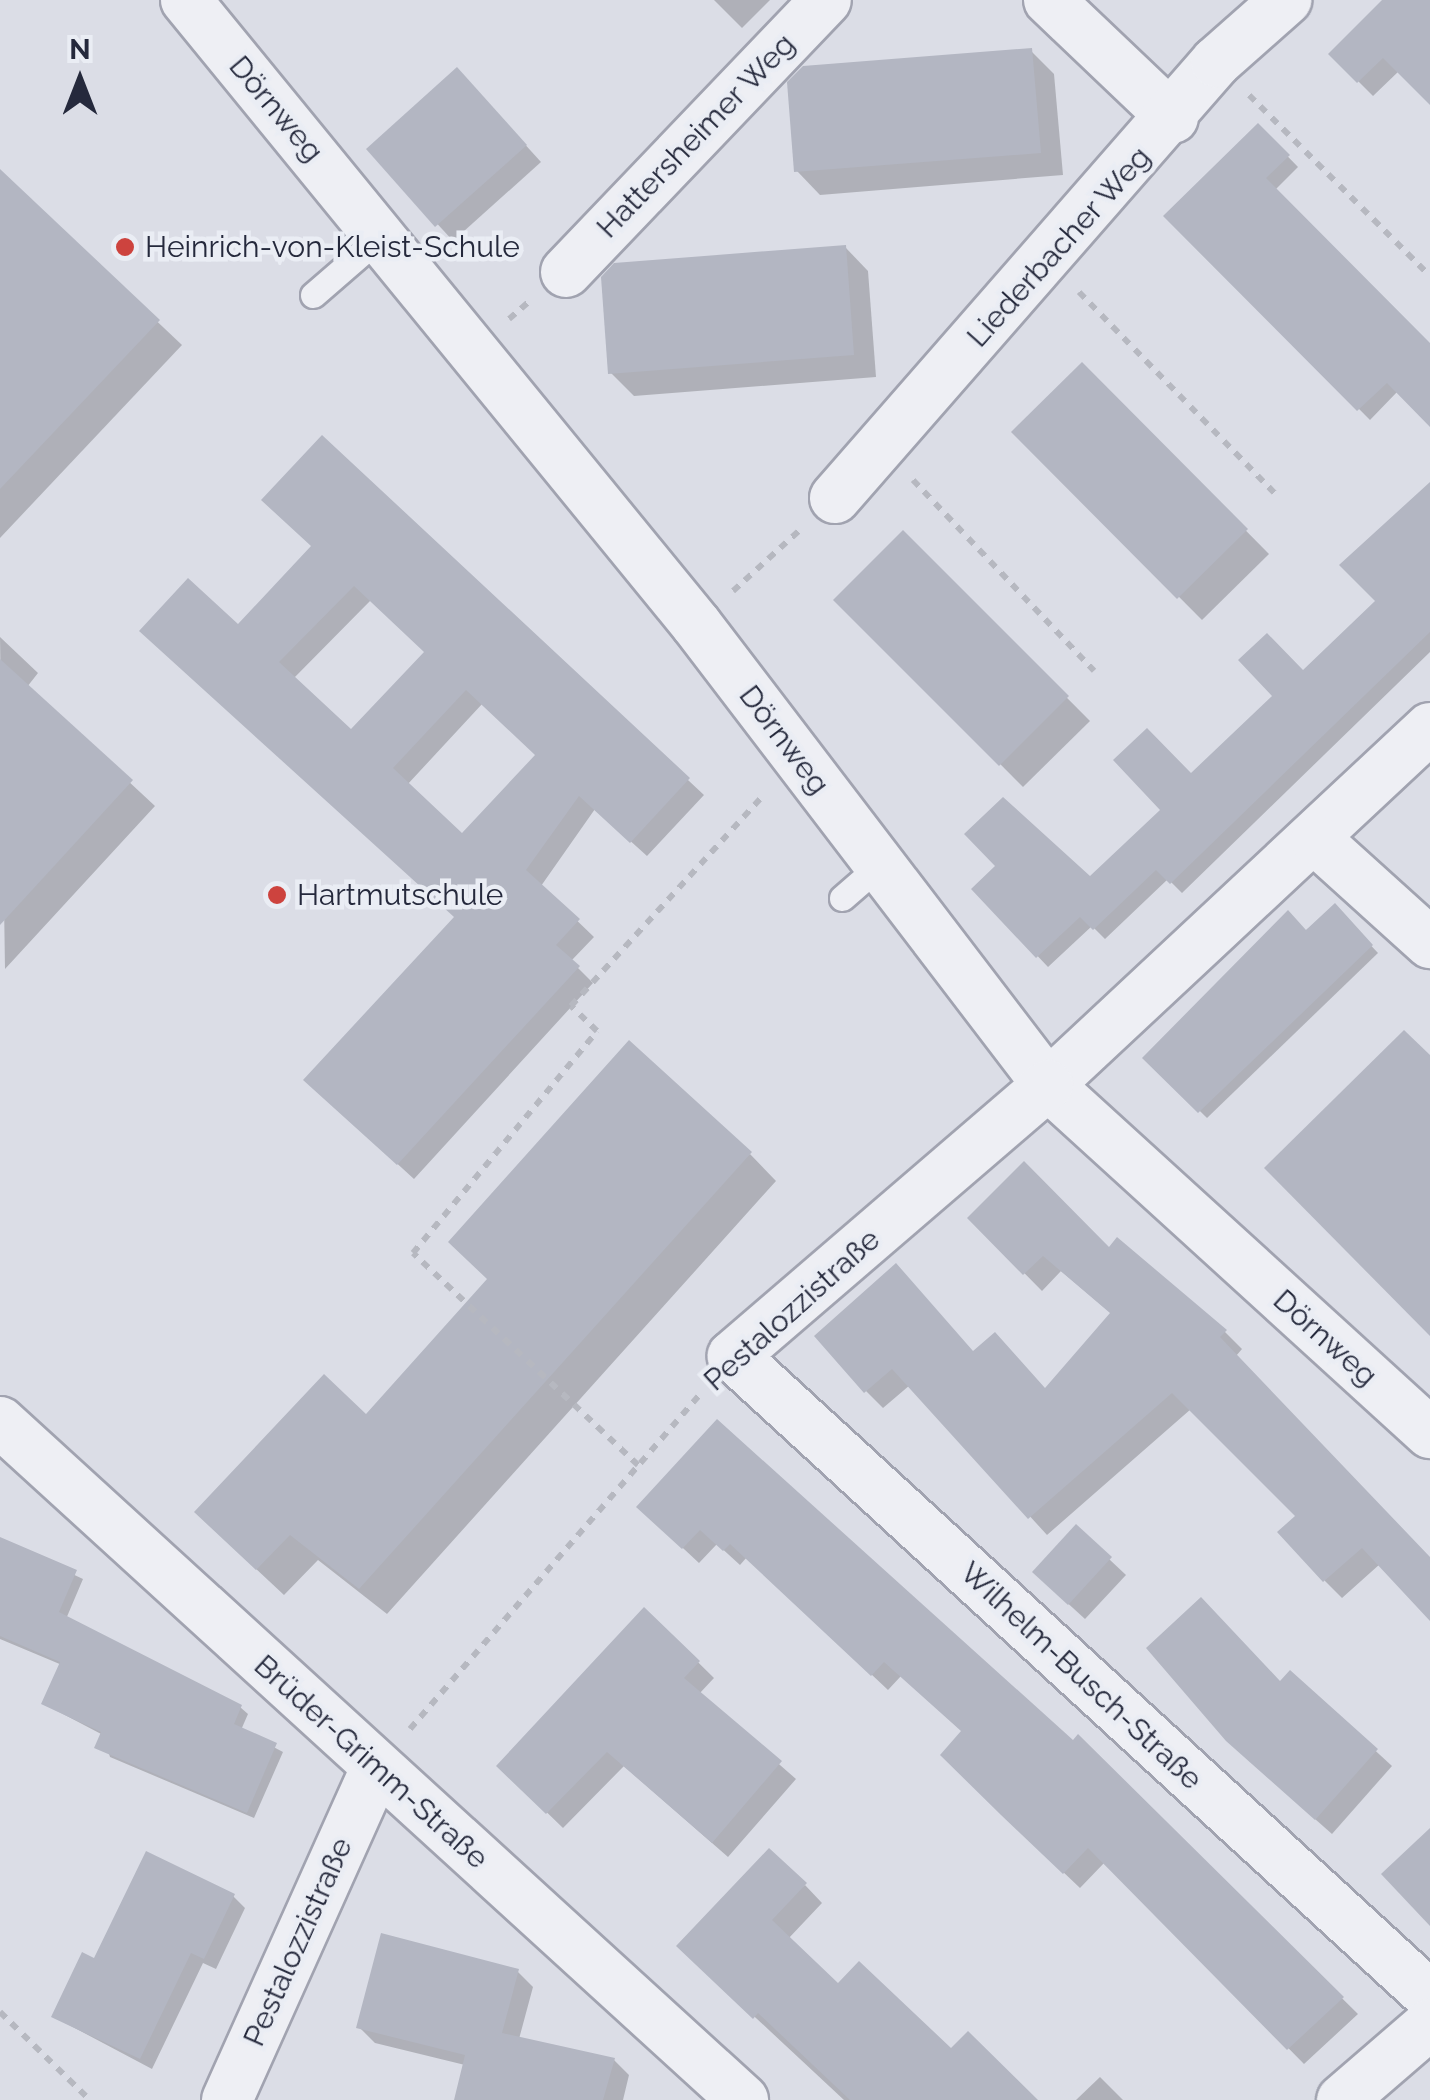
<!DOCTYPE html>
<html>
<head>
<meta charset="utf-8">
<style>
	body { margin:0 }
	#map { position:relative; width:1430px; height:2100px; overflow:hidden; background:#dbdde6; font-family:Raleway,sans-serif }
	div>[style] { position:absolute }
	[style*='--x'] { left:calc(var(--x)*1px); top:calc(var(--y)*1px); width:calc(var(--w)*1px); rotate:calc(var(--a)*1deg) }
	.shadow>* { inset:0; background:#0003 }
	.building>* { inset:0; background:#b3b6c2 }
	.path>* { height:6px; margin-top:-3px; transform-origin:0; background:repeating-linear-gradient(90deg,#b6b8c0 0 8px,transparent 0 16px) }
	.roads { filter:drop-shadow(2px 0 #a1a3b0) drop-shadow(-2px 0 #a1a3b0) drop-shadow(0 2px #a1a3b0) drop-shadow(0 -2px #a1a3b0) }
	.lane>* { height:25px; margin:-12.5px; padding:0 12.5px; transform-origin:12.5px; border-radius:12.5px; background:#eeeff4 }
	.street>* { height:50px; margin:-25px; padding:0 25px; transform-origin:25px; border-radius:25px; background:#eeeff4 }
	.dots>* { width:28px; height:28px; translate:-50% -50%; box-sizing:border-box; border:5px solid #eaedf4; border-radius:50% }
	span { translate:-50% -50%; white-space:nowrap; text-align:center; line-height:1.15; -webkit-text-stroke:9px #eaedf4; paint-order:stroke }
	.street-label { font-size:30px; color:#25293c }
	.poi-label { font-size:30px; color:#25293c }
	.left { translate:0 -50%; text-align:left }
	.north { position:absolute; left:30px; top:30px; width:100px; height:100px; -webkit-text-stroke:8px #eaedf4; paint-order:stroke; rotate:0deg; font-size:28px; font-weight:700; line-height:40px; text-align:center; color:#25293c }
	.north::after { content:''; display:block; margin:auto; width:35px; height:45px; background:#25293c; clip-path:polygon(50% 0,100% 100%,50% 72%,0 100%) }
</style>
</head>
<body>
<div id="map">
	<div class="shadow">
		<div style="clip-path:polygon(714px 0,770px 0,742px 28px)"></div>
		<div style="clip-path:polygon(1386px 0,1430px 0,1430px 102px,1399px 71px,1373px 96px,1331px 54px)"></div>
		<div style="clip-path:polygon(1031px 51px,1054px 74px,1063px 175px,820px 195px,797px 171px)"></div>
		<div style="clip-path:polygon(472px 86px,541px 162px,453px 241px,369px 149px)"></div>
		<div style="clip-path:polygon(1258px 126px,1298px 167px,1275px 190px,1430px 355px,1430px 424px,1398px 391px,1370px 420px,1167px 216px)"></div>
		<div style="clip-path:polygon(0 173px,182px 345px,0 538px)"></div>
		<div style="clip-path:polygon(845px 247px,868px 271px,876px 377px,634px 396px,611px 373px)"></div>
		<div style="clip-path:polygon(1082px 365px,1269px 554px,1202px 620px,1015px 432px)"></div>
		<div style="clip-path:polygon(evenodd,322px 438px,704px 795px,647px 856px,595px 809px,541px 886px,594px 937px,571px 961px,593px 983px,414px 1179px,322px 1095px,456px 918px,238px 628px,314px 546px,322px 438px,371px 600px,427px 652px,351px 733px,293px 679px,371px 600px,322px 438px,483px 703px,538px 756px,462px 836px,407px 785px,483px 703px)"></div>
		<div style="clip-path:polygon(1430px 486px,1430px 652px,1182px 893px,1168px 879px,1105px 939px,1092px 926px,1048px 967px,974px 889px,1090px 879px,1378px 602px)"></div>
		<div style="clip-path:polygon(903px 533px,1090px 721px,1023px 787px,837px 600px)"></div>
		<div style="clip-path:polygon(0 637px,38px 673px,27px 687px,155px 806px,5px 969px)"></div>
		<div style="clip-path:polygon(1335px 907px,1378px 953px,1207px 1118px,1146px 1058px)"></div>
		<div style="clip-path:polygon(750px 1154px,776px 1181px,387px 1614px,318px 1560px,284px 1595px,224px 1539px,366px 1418px)"></div>
		<div style="clip-path:polygon(970px 1218px,1109px 1250px,1225px 1332px,1242px 1349px,1236px 1356px,1430px 1560px,1430px 1617px,1380px 1564px,1342px 1598px,1325px 1581px,1298px 1516px,1191px 1409px,1047px 1535px,910px 1385px,883px 1408px,866px 1391px,913px 1284px,974px 1353px,1046px 1391px,1112px 1314px,1061px 1271px,1042px 1291px)"></div>
		<div style="clip-path:polygon(717px 1423px,1073px 1744px,1078px 1738px,1358px 2014px,1304px 2064px,1105px 1862px,1080px 1888px,1020px 1831px,963px 1732px,901px 1676px,888px 1690px,747px 1557px,740px 1565px,717px 1544px,699px 1563px,655px 1522px)"></div>
		<div style="clip-path:polygon(1076px 1528px,1126px 1575px,1085px 1619px,1051px 1588px)"></div>
		<div style="clip-path:polygon(0 1540px,83px 1579px,66px 1619px,240px 1707px,248px 1714px,241px 1730px,283px 1752px,254px 1818px,110px 1757px,103px 1735px,44px 1704px,62px 1665px,0 1639px)"></div>
		<div style="clip-path:polygon(645px 1610px,714px 1678px,699px 1694px,796px 1779px,728px 1857px,624px 1766px,563px 1828px,499px 1766px)"></div>
		<div style="clip-path:polygon(1291px 1673px,1392px 1766px,1332px 1834px,1245px 1757px)"></div>
		<div style="clip-path:polygon(805px 1885px,822px 1903px,788px 1939px,839px 1986px,1034px 2100px,844px 2100px,697px 1963px)"></div>
		<div style="clip-path:polygon(233px 1896px,245px 1908px,216px 1969px,203px 1963px,152px 2069px,54px 2017px)"></div>
		<div style="clip-path:polygon(517px 1971px,533px 1987px,519px 2039px,614px 2060px,629px 2075px,623px 2100px,456px 2100px,465px 2065px,375px 2043px,359px 2027px)"></div>
		<div style="clip-path:polygon(1100px 2077px,1123px 2100px,1076px 2100px)"></div>
	</div>
	<div class="building">
		<div style="clip-path:polygon(1382px 0,1430px 0,1430px 105px,1383px 58px,1357px 83px,1328px 54px)"></div>
		<div style="clip-path:polygon(1032px 48px,1041px 153px,794px 172px,787px 82px,803px 66px)"></div>
		<div style="clip-path:polygon(457px 67px,527px 145px,435px 227px,366px 149px)"></div>
		<div style="clip-path:polygon(1258px 123px,1290px 155px,1266px 178px,1430px 343px,1430px 427px,1387px 383px,1357px 411px,1163px 216px)"></div>
		<div style="clip-path:polygon(0 169px,160px 320px,0 489px)"></div>
		<div style="clip-path:polygon(846px 245px,854px 355px,608px 374px,601px 277px,614px 263px)"></div>
		<div style="clip-path:polygon(1082px 362px,1248px 529px,1177px 599px,1011px 432px)"></div>
		<div style="clip-path:polygon(evenodd,322px 435px,690px 778px,630px 843px,579px 796px,526px 870px,580px 919px,556px 945px,580px 966px,397px 1165px,303px 1080px,454px 917px,139px 631px,188px 578px,238px 624px,311px 546px,261px 500px,322px 435px,354px 586px,424px 652px,351px 729px,279px 662px,354px 586px,322px 435px,466px 690px,535px 755px,462px 833px,393px 768px,466px 690px)"></div>
		<div style="clip-path:polygon(1430px 482px,1430px 632px,1170px 884px,1156px 870px,1093px 930px,1080px 917px,1036px 958px,971px 889px,995px 866px,964px 834px,1003px 797px,1090px 876px,1160px 810px,1113px 760px,1147px 728px,1191px 773px,1272px 696px,1238px 660px,1267px 633px,1303px 670px,1375px 601px,1339px 565px)"></div>
		<div style="clip-path:polygon(903px 530px,1069px 696px,999px 766px,833px 600px)"></div>
		<div style="clip-path:polygon(0 659px,133px 780px,0 925px)"></div>
		<div style="clip-path:polygon(1335px 903px,1373px 945px,1198px 1113px,1142px 1058px,1288px 910px,1306px 930px)"></div>
		<div style="clip-path:polygon(1404px 1030px,1430px 1055px,1430px 1336px,1264px 1168px)"></div>
		<div style="clip-path:polygon(629px 1040px,752px 1152px,359px 1589px,290px 1535px,256px 1570px,194px 1512px,324px 1374px,366px 1414px,487px 1279px,448px 1242px)"></div>
		<div style="clip-path:polygon(1024px 1161px,1109px 1247px,1117px 1237px,1227px 1330px,1220px 1337px,1430px 1557px,1430px 1621px,1362px 1548px,1323px 1582px,1277px 1532px,1295px 1516px,1172px 1393px,1028px 1519px,892px 1369px,864px 1393px,814px 1336px,896px 1263px,973px 1351px,995px 1332px,1045px 1388px,1110px 1313px,1043px 1256px,1023px 1275px,967px 1218px)"></div>
		<div style="clip-path:polygon(717px 1419px,1073px 1740px,1078px 1734px,1344px 1997px,1287px 2050px,1088px 1848px,1063px 1874px,1001px 1815px,940px 1755px,961px 1731px,884px 1662px,871px 1676px,730px 1544px,723px 1551px,700px 1530px,682px 1549px,636px 1507px)"></div>
		<div style="clip-path:polygon(1076px 1524px,1112px 1557px,1068px 1605px,1032px 1572px)"></div>
		<div style="clip-path:polygon(0 1537px,77px 1570px,59px 1612px,242px 1705px,234px 1724px,277px 1743px,247px 1813px,94px 1748px,101px 1732px,41px 1704px,60px 1662px,0 1636px)"></div>
		<div style="clip-path:polygon(1201px 1597px,1280px 1681px,1290px 1670px,1378px 1749px,1315px 1820px,1226px 1741px,1146px 1648px)"></div>
		<div style="clip-path:polygon(644px 1607px,700px 1661px,684px 1678px,782px 1761px,712px 1843px,607px 1752px,546px 1814px,496px 1766px)"></div>
		<div style="clip-path:polygon(1430px 1828px,1430px 1926px,1381px 1874px)"></div>
		<div style="clip-path:polygon(769px 1848px,807px 1883px,772px 1920px,838px 1983px,859px 1961px,951px 2048px,968px 2031px,1038px 2100px,850px 2100px,758px 2013px,753px 2019px,676px 1946px)"></div>
		<div style="clip-path:polygon(146px 1851px,235px 1894px,204px 1959px,191px 1953px,140px 2059px,51px 2017px,82px 1952px,94px 1958px)"></div>
		<div style="clip-path:polygon(381px 1933px,519px 1969px,502px 2033px,615px 2058px,603px 2100px,454px 2100px,465px 2055px,356px 2028px)"></div>
	</div>
	<div class="path">
		<div style="--x:1249;--y:95;--w:256;--a:45"></div>
		<div style="--x:1079;--y:292;--w:287;--a:45.8"></div>
		<div style="--x:509;--y:319;--w:28;--a:-41"></div>
		<div style="--x:913;--y:480;--w:263;--a:46.5"></div>
		<div style="--x:733;--y:591;--w:92;--a:-42.4"></div>
		<div style="--x:638;--y:1465;--w:309;--a:-136.7"></div>
		<div style="--x:413;--y:1253;--w:288;--a:-50.3"></div>
		<div style="--x:597;--y:1031;--w:36;--a:-136"></div>
		<div style="--x:571;--y:1006;--w:285;--a:-47.6"></div>
		<div style="--x:410;--y:1729;--w:442;--a:-49.1"></div>
		<div style="--x:0;--y:2012;--w:126;--a:44.4"></div>
	</div>
	<div class="roads">
		<div class="lane">
			<div style="--x:313;--y:295;--w:90;--a:-40.9"></div>
			<div style="--x:842;--y:898;--w:50;--a:-41"></div>
		</div>
		<div class="street">
			<div style="--x:186;--y:0;--w:806;--a:50.74"></div>
			<div style="--x:696;--y:624;--w:580;--a:52.64"></div>
			<div style="--x:1048;--y:1085;--w:517;--a:42.33"></div>
			<div style="--x:1049;--y:0;--w:171;--a:43.6"></div>
			<div style="--x:566;--y:272;--w:376;--a:-46.3"></div>
			<div style="--x:835;--y:498;--w:579;--a:-48.85"></div>
			<div style="--x:1216;--y:62;--w:94;--a:-41.5"></div>
			<div style="--x:1430;--y:728;--w:523;--a:136.94"></div>
			<div style="--x:1048;--y:1085;--w:416;--a:139.3"></div>
			<div style="--x:733;--y:1356;--w:946;--a:42.56"></div>
			<div style="--x:1316;--y:840;--w:154;--a:42.1"></div>
			<div style="--x:0;--y:1422;--w:1006;--a:42.38"></div>
			<div style="--x:227;--y:2100;--w:365;--a:-65.8"></div>
			<div style="--x:1342;--y:2100;--w:116;--a:-40.8"></div>
		</div>
	</div>
	<div class="dots">
		<div style="left:125px;top:247px;background:#cd433e"></div>
		<div style="left:277px;top:895px;background:#cd433e"></div>
	</div>
	<div class="street-label">
		<span style="left:276px;top:109px;rotate:50deg">Dörnweg</span>
		<span style="left:696px;top:136px;rotate:-46deg">Hattersheimer Weg</span>
		<span style="left:1059px;top:247px;rotate:-48deg">Liederbacher Weg</span>
		<span style="left:784px;top:740px;rotate:53deg">Dörnweg</span>
		<span style="left:792px;top:1310px;rotate:-42deg">Pestalozzistraße</span>
		<span style="left:1325px;top:1338px;rotate:42deg">Dörnweg</span>
		<span style="left:1081px;top:1676px;rotate:43deg">Wilhelm-Busch-Straße</span>
		<span style="left:371px;top:1762px;rotate:42deg">Brüder-Grimm-Straße</span>
		<span style="left:298px;top:1942px;rotate:-66deg">Pestalozzistraße</span>
	</div>
	<div class="poi-label">
		<span class="left" style="left:145px;top:247px">Heinrich-von-Kleist-Schule</span>
		<span class="left" style="left:297px;top:895px">Hartmutschule</span>
	</div>
	<div class="north">N</div>
</div>
</body>
</html>
